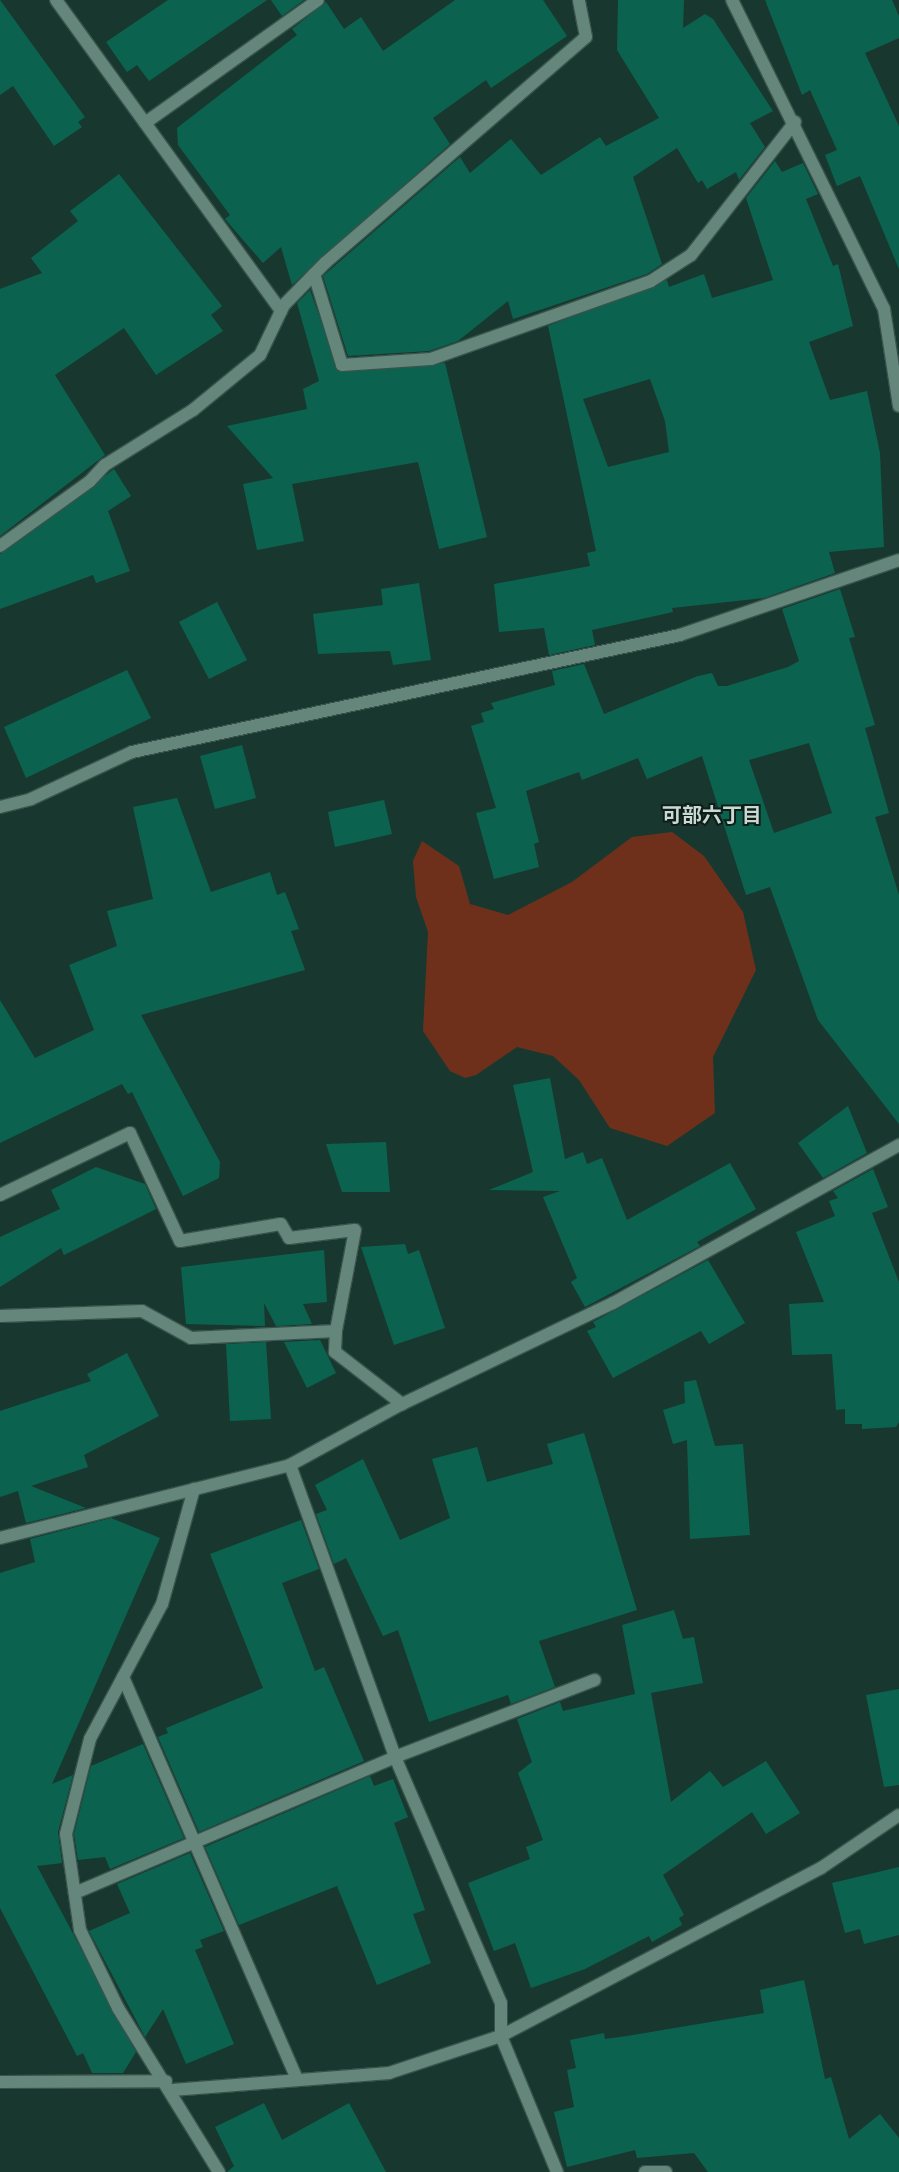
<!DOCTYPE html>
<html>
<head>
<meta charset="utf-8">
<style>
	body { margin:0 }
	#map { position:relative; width:899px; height:2172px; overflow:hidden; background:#18382f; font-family:Mulish,"Noto Sans JP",sans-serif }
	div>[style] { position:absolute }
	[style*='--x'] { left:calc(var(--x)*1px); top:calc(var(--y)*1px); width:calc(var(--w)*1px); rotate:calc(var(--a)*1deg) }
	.green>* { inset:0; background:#6f301b }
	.building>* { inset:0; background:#0b634f }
	.roads { filter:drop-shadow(1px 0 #38534b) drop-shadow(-1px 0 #38534b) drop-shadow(0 1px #38534b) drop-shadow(0 -1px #38534b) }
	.minor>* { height:12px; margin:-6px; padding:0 6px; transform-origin:6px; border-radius:6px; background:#64867b }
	span { translate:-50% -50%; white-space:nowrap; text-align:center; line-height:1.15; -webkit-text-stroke:4px #0f1d18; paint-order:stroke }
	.neighbourhood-label { font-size:20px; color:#c7d9d2; font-weight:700 }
</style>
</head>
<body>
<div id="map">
	<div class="green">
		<div style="clip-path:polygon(672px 832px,704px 856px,743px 912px,756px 970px,713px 1057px,715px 1113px,667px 1146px,610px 1128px,579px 1080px,553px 1056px,517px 1047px,476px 1075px,465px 1078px,450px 1071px,423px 1031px,428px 932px,416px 897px,413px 861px,422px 841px,459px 866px,470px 904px,508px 915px,572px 882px,632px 837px)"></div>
	</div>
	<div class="building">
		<div style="clip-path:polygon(0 0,85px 117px,78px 122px,82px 127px,54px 146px,13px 86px,0 95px)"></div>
		<div style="clip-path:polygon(168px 0,267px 0,149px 81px,137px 65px,127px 72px,106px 42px)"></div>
		<div style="clip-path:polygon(271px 0,304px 0,282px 16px)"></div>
		<div style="clip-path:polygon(455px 0,543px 0,567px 36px,491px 88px,486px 80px,433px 118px,450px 144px,292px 285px,281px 247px,263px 263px,225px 219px,230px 215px,178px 145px,177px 128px,297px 35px,292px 29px,326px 2px,344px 29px,361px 17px,383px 51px)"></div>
		<div style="clip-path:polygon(618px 0,684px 0,683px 28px,705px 14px,713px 19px,773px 111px,750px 123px,765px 147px,739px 180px,736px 172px,707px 189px,702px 180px,698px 183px,677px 148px,633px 177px,662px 264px,647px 274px,513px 319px,508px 301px,458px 341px,429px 351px,348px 356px,323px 276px,460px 157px,470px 173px,511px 139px,541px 175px,600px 137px,606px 146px,659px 118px,617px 50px)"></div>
		<div style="clip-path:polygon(765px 0,892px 0,899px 16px,899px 38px,865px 53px,899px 126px,899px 269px,860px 176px,837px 186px,825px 155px,837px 150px,810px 90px,802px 95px)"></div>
		<div style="clip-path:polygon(evenodd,775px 161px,782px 172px,803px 163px,818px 194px,806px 199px,833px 266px,838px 264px,853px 326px,809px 342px,830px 400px,867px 391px,880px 453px,884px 547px,829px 552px,835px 573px,764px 598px,672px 608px,673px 612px,592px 630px,595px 645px,549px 655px,544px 628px,499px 632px,494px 584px,590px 566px,587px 553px,596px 551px,548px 326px,667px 280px,669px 287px,704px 274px,712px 298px,773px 280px,746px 198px,775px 161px,650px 379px,665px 421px,669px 452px,608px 467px,583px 399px,650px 379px)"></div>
		<div style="clip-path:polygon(119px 174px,222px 306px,211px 315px,223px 331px,156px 375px,124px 328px,55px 375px,105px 455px,0 536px,0 289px,42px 273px,31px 258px,78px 221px,70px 211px)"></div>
		<div style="clip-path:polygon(310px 290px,339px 372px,445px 363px,487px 537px,439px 549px,418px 462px,292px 484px,304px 541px,257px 550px,243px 484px,273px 478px,227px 426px,307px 409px,303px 389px,319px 381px,297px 303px)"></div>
		<div style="clip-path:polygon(114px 469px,131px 496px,108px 511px,130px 571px,96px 583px,93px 575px,0 609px,0 554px)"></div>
		<div style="clip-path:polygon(419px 583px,431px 660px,393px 665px,390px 651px,318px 654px,313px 614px,383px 605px,381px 589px)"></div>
		<div style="clip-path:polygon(evenodd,840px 589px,855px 637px,849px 638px,875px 725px,865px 728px,889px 813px,875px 817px,899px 895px,899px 1124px,818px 1020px,770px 887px,746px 895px,702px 756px,647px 779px,638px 758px,582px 780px,579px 772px,526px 791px,539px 842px,534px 844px,539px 867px,494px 879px,476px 813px,496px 808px,471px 726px,484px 722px,481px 713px,494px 709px,491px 703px,555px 685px,552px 671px,584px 664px,604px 714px,698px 676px,712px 673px,718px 686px,727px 686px,788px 667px,799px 661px,782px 609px,840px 589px,809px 743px,832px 813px,774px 833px,749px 760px,809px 743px)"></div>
		<div style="clip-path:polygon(217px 602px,247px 660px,209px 679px,179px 622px)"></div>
		<div style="clip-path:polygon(127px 670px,151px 718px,26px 778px,4px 727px)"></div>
		<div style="clip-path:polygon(242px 745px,256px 798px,215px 809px,200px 756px)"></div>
		<div style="clip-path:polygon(177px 798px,211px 892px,270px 872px,277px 895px,285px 892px,299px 929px,291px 931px,305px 970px,141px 1015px,220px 1162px,219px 1178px,183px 1196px,132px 1092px,128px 1094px,122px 1084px,0 1143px,0 1000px,35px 1058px,94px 1030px,69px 965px,117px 946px,107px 911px,153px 899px,133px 807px)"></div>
		<div style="clip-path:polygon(384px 800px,392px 834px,335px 847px,328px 812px)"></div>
		<div style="clip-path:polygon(550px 1078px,565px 1159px,583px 1152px,587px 1164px,602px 1158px,627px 1220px,730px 1163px,756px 1209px,697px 1242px,700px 1246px,585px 1307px,571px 1282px,577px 1278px,543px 1197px,560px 1191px,489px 1190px,533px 1172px,513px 1085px)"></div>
		<div style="clip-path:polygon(848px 1106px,867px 1153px,823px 1178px,798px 1143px)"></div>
		<div style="clip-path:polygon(386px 1142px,390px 1192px,342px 1192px,326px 1144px)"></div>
		<div style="clip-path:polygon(96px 1167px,145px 1184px,156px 1209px,64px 1255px,61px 1248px,0 1287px,0 1237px,60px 1209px,51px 1190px)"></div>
		<div style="clip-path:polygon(873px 1169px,888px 1207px,872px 1213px,899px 1282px,899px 1422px,896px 1427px,862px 1429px,862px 1424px,845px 1424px,845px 1409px,836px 1410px,832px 1354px,792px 1355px,789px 1304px,824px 1302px,796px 1232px,835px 1216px,829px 1201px,838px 1198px,833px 1191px)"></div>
		<div style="clip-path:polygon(405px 1244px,408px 1254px,419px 1250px,445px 1328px,394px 1345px,361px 1247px)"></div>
		<div style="clip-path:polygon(324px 1250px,327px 1302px,303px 1304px,312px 1324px,276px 1326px,264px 1303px,265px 1326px,186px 1324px,181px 1267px)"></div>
		<div style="clip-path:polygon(708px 1260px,745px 1323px,709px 1344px,701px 1331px,613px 1378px,587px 1331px,596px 1327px,593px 1322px)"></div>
		<div style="clip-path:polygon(320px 1340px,336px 1373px,307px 1388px,284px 1342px)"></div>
		<div style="clip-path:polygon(266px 1342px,271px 1419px,230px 1421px,226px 1344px)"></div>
		<div style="clip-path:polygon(127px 1353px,159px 1416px,84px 1455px,88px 1467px,31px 1486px,86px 1508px,26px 1523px,18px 1491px,0 1497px,0 1411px,91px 1381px,87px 1374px)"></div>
		<div style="clip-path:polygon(696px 1380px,715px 1446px,743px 1444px,750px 1535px,690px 1539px,687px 1440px,673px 1444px,663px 1410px,685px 1403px,684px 1382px)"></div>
		<div style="clip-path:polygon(584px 1433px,637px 1610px,539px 1641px,555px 1687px,511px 1704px,508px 1695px,429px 1722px,398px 1630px,383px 1636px,346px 1558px,334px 1564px,316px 1514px,327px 1510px,315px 1485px,363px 1459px,400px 1540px,450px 1518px,432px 1459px,477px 1447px,487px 1482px,553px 1464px,547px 1444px)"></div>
		<div style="clip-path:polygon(111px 1518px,160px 1538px,52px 1784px,73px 1775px,58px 1832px,62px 1863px,37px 1866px,136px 2052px,123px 2073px,92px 2073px,83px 2053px,77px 2056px,0 1908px,0 1573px,35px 1562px,30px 1539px)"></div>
		<div style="clip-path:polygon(301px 1520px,319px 1569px,282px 1583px,315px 1671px,324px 1667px,364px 1761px,199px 1832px,158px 1737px,168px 1733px,166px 1728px,263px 1688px,210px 1554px)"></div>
		<div style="clip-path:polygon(674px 1610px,683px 1639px,694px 1637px,703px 1683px,651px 1693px,671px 1802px,710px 1771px,723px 1787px,766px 1761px,800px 1813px,766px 1834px,752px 1812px,663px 1875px,684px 1915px,679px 1918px,682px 1925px,652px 1942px,649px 1936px,585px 1969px,531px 1988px,515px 1943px,494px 1951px,468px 1883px,530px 1859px,526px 1847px,543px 1840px,518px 1773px,532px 1762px,517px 1719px,560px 1702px,563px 1711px,635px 1694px,622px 1625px)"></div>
		<div style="clip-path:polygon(899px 1689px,899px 1785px,884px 1787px,866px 1695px)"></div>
		<div style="clip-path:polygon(143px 1744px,184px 1838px,110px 1869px,105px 1857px,78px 1860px,74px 1834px,91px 1766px)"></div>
		<div style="clip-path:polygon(370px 1776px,374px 1786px,393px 1779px,408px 1817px,394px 1823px,425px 1910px,413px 1914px,431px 1963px,377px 1985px,337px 1886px,239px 1925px,205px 1847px)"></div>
		<div style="clip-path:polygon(190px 1853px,224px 1931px,200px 1940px,203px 1947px,195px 1950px,234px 2044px,186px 2064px,163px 2009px,145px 2037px,89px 1931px,130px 1913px,117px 1884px)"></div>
		<div style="clip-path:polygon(899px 1867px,899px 1935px,864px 1944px,860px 1929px,845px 1933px,832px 1883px)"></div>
		<div style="clip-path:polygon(804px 1980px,825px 2079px,831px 2077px,849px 2139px,880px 2114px,899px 2138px,899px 2172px,708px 2172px,694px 2153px,637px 2158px,635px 2150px,567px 2167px,554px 2112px,574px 2107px,567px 2070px,576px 2068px,570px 2040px,604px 2033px,605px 2039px,627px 2036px,764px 2013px,760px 1990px)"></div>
		<div style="clip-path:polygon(264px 2103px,282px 2140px,349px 2103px,386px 2172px,227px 2172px,234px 2166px,215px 2127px)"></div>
	</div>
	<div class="roads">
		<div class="minor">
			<div style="--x:56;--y:0;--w:384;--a:54.1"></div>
			<div style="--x:732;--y:0;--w:344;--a:63.8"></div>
			<div style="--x:884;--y:309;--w:98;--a:81.2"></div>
			<div style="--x:145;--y:123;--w:212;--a:-35.4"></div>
			<div style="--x:314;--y:274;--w:95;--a:72.9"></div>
			<div style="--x:342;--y:365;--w:89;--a:-3.9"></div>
			<div style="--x:431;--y:359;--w:233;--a:-19.5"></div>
			<div style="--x:651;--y:281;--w:48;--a:-33"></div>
			<div style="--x:691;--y:255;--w:169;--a:-52"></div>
			<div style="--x:0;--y:546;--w:111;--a:-35.8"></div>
			<div style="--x:90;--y:481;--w:22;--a:-47"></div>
			<div style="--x:105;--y:465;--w:104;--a:-32"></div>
			<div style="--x:193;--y:410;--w:87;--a:-39.4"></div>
			<div style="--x:260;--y:355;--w:55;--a:-64.4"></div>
			<div style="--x:284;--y:305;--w:59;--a:-45.7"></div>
			<div style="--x:325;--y:263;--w:345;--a:-40.9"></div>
			<div style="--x:586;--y:37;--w:38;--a:-101"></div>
			<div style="--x:0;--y:807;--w:32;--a:-14"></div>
			<div style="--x:31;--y:799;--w:111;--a:-25"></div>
			<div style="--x:132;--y:752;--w:560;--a:-12.05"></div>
			<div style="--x:680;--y:635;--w:231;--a:-18.9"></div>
			<div style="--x:0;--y:1195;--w:144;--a:-25.5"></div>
			<div style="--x:130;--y:1133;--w:119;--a:65.2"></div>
			<div style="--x:180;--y:1241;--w:102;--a:-9.6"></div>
			<div style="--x:281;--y:1224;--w:16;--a:60"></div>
			<div style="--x:289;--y:1238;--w:66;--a:-6.9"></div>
			<div style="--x:355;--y:1230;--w:103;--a:100.7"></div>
			<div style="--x:0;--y:1316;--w:142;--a:-2"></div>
			<div style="--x:142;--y:1311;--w:56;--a:28.9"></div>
			<div style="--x:191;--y:1338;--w:145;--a:-2.8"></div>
			<div style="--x:336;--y:1331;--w:21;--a:93"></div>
			<div style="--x:335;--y:1352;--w:85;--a:37.8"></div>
			<div style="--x:290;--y:1465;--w:310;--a:70.2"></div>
			<div style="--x:395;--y:1757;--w:268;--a:66.7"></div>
			<div style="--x:501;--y:2003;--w:33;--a:90"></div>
			<div style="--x:501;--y:2036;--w:147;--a:67.6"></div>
			<div style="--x:194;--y:1489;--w:119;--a:105.5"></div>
			<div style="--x:162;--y:1604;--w:153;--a:118.1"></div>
			<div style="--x:90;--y:1739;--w:98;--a:104.2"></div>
			<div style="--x:66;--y:1834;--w:97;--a:81.7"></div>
			<div style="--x:80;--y:1930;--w:87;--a:64"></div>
			<div style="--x:118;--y:2008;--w:193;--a:58.4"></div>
			<div style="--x:0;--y:1538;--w:299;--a:-14.1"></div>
			<div style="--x:290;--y:1465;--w:128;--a:-28.6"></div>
			<div style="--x:402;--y:1404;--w:234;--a:-25.6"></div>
			<div style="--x:613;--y:1303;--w:327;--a:-28.9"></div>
			<div style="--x:123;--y:1677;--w:439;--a:66.6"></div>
			<div style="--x:75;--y:1893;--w:348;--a:-23"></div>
			<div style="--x:395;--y:1757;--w:214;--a:-21.1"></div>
			<div style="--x:0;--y:2082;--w:166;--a:-0.3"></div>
			<div style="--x:172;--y:2090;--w:218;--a:-4.5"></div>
			<div style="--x:389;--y:2073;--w:118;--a:-18.3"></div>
			<div style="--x:501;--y:2036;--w:361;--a:-27.7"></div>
			<div style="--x:821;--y:1868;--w:94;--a:-34.2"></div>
			<div style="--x:645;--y:2172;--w:21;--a:0"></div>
		</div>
	</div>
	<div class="neighbourhood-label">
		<span style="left:712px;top:814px">可部六丁目</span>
	</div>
</div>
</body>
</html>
